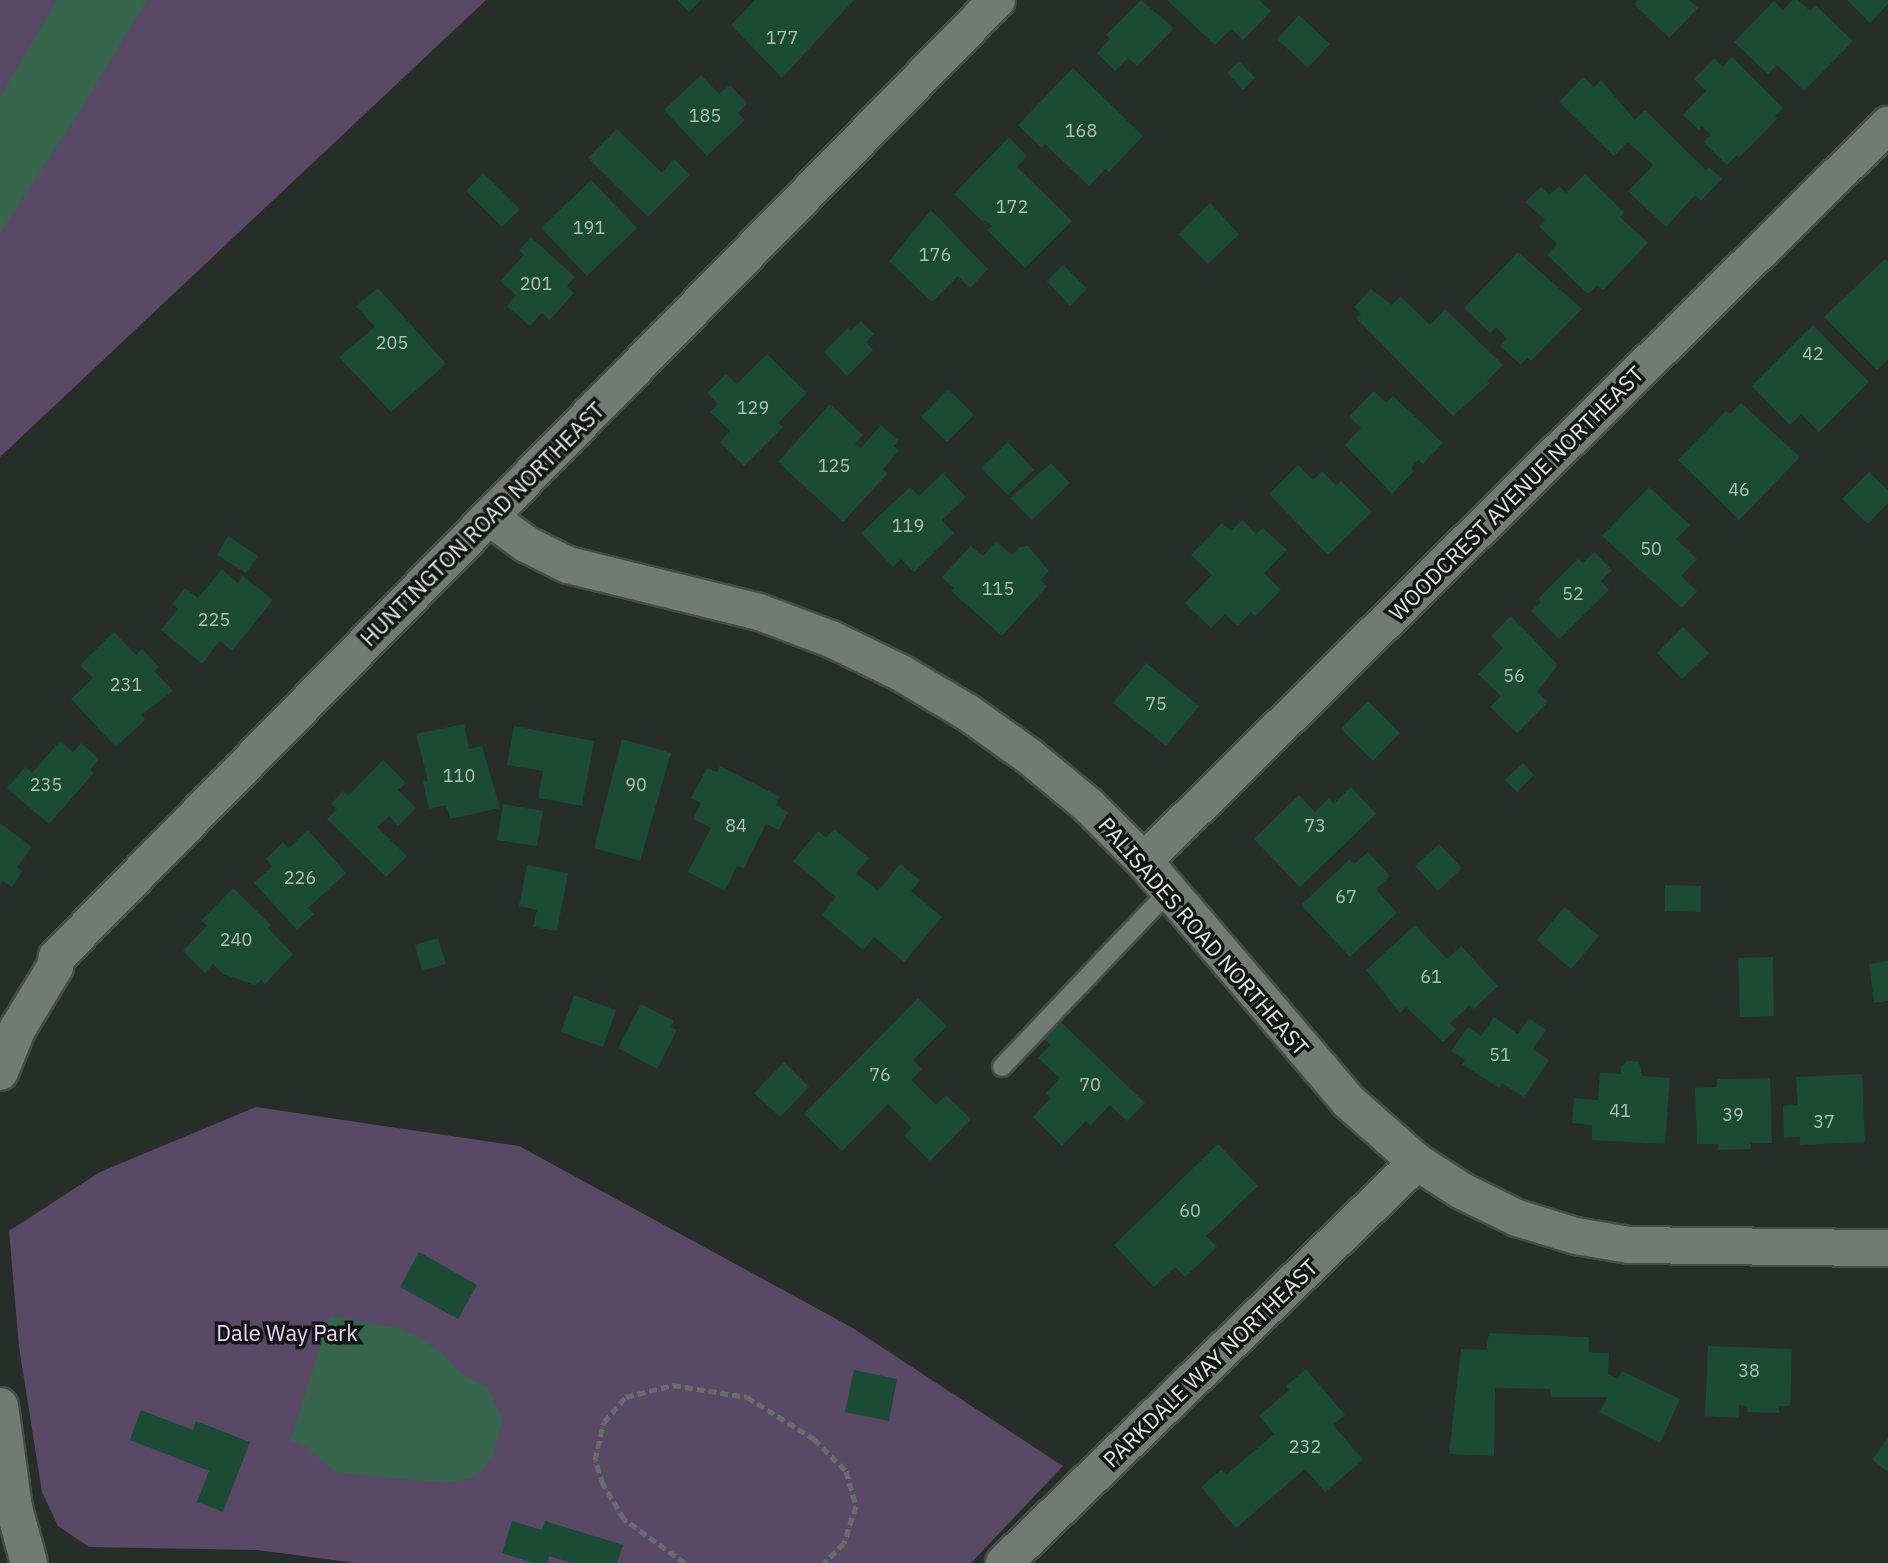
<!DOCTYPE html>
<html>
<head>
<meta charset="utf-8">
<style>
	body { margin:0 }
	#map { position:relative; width:1888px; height:1563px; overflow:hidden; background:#272e2a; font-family:"IBM Plex Sans",sans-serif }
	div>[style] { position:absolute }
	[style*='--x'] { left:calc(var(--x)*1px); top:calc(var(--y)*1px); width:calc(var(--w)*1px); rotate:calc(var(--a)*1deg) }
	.green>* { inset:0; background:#594966 }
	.water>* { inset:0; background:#36644d }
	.building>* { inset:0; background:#1b4a35 }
	.path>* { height:5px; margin-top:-2.5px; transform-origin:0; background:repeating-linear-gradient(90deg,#676d6a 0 8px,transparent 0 12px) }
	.roads { filter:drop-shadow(2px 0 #474c4a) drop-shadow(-2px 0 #474c4a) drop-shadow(0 2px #474c4a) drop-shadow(0 -2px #474c4a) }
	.service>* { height:18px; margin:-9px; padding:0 9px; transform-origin:9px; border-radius:9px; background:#727a76 }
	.minor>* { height:36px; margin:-18px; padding:0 18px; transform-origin:18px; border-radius:18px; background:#727a76 }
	span { translate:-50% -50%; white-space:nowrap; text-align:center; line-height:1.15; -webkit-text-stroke:7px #121514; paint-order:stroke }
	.number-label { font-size:18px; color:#b1c0b9 }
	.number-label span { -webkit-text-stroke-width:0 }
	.street-label { font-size:22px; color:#e3e7e5 }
	.park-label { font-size:22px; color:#ecd6fd }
</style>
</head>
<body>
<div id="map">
	<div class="green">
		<div style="clip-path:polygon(0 0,486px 0,0 457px)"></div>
		<div style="clip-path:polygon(256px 1107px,519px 1146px,851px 1327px,1063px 1466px,971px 1563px,356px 1563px,257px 1550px,89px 1547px,58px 1526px,42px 1492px,19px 1347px,9px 1231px,100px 1172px)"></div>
	</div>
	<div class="water">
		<div style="clip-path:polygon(57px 0,147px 0,74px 121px,0 233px,0 97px)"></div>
		<div style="clip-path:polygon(330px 1316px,394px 1327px,417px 1336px,443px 1354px,461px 1373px,488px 1388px,503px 1420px,493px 1456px,483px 1469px,470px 1479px,447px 1483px,350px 1474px,333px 1471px,305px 1445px,290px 1441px)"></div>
	</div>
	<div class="building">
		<div style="clip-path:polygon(677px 0,701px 0,689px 12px)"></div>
		<div style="clip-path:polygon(755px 0,854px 0,782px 78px,731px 25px)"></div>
		<div style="clip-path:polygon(1141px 0,1174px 28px,1137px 66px,1128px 58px,1115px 71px,1097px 53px,1110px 39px,1106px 35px)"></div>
		<div style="clip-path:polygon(1167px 0,1259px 0,1271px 11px,1243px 40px,1231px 29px,1215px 45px)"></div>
		<div style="clip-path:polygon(1638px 0,1689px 0,1698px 8px,1669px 38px,1634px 4px)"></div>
		<div style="clip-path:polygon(1792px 0,1798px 0,1810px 11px,1815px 5px,1853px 41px,1804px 91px,1777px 65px,1768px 74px,1734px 42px,1774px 1px,1783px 10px)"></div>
		<div style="clip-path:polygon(1847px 0,1888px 0,1888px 4px,1870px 23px)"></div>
		<div style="clip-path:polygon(1299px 15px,1330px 44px,1308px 68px,1277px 39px)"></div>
		<div style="clip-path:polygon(1732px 57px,1783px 108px,1775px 116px,1778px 118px,1739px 158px,1737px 155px,1727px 165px,1704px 142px,1711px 135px,1702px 126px,1699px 130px,1683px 115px,1706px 91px,1694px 79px,1714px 58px,1723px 67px)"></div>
		<div style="clip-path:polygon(1239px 61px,1255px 78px,1243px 90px,1227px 73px)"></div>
		<div style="clip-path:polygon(1073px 68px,1143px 136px,1109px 172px,1105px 169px,1089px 186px,1045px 144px,1042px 148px,1018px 125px)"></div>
		<div style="clip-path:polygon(701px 75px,719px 94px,730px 85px,747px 103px,738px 113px,745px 120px,707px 156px,664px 110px)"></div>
		<div style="clip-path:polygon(1583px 77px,1594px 87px,1601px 80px,1635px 120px,1645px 110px,1706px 170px,1709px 167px,1722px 179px,1701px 201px,1695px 195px,1666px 227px,1628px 191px,1653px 165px,1628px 142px,1614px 156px,1559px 102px)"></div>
		<div style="clip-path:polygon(617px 129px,662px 173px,674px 159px,690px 175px,648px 217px,588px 158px)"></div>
		<div style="clip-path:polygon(1009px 137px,1027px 156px,1017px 167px,1072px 221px,1025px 268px,987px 230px,992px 226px,985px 220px,983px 222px,954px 194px)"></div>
		<div style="clip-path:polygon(483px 173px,520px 209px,502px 227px,466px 191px)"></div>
		<div style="clip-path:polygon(1585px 174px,1624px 212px,1620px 217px,1648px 243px,1603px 290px,1597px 285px,1588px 294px,1547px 255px,1557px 244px,1539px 226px,1545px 220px,1525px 202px,1541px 187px,1550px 195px,1559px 186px,1566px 193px)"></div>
		<div style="clip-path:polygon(591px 180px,637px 228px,587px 276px,541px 228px)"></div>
		<div style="clip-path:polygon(1210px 203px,1239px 234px,1208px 264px,1178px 234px)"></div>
		<div style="clip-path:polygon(931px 210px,988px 269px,970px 288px,958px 276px,932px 302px,889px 261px)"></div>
		<div style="clip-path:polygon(531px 237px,575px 277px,567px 286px,574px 293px,550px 320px,542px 313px,530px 326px,507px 306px,516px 295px,500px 281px,524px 255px,519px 250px)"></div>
		<div style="clip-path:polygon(1518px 252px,1582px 309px,1531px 361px,1528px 357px,1521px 365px,1500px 346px,1507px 338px,1496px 327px,1490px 333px,1464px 308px)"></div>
		<div style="clip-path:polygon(1885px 259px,1888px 261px,1888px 360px,1877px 370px,1824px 317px)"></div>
		<div style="clip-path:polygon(1063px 265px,1087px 289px,1070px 306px,1047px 281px)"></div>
		<div style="clip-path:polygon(378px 288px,446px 364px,391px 412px,339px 357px,375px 327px,356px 306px)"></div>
		<div style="clip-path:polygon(1371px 289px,1392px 305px,1400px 296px,1430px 325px,1445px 309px,1503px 365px,1487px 381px,1490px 383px,1453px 416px,1356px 318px,1361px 314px,1354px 307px)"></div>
		<div style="clip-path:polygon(861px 321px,874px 334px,866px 342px,873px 350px,847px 376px,824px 352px,848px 328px,851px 331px)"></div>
		<div style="clip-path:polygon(1813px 325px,1869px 382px,1819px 432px,1801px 414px,1790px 425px,1752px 386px)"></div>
		<div style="clip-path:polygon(767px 354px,807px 393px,778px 423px,783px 427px,744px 466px,720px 442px,730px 431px,710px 412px,718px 404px,707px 393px,726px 374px,737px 384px)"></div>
		<div style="clip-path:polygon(948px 389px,974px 415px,947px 442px,921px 417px)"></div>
		<div style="clip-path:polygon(1374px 391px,1386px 403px,1393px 396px,1443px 443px,1423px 464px,1418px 460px,1411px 468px,1414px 471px,1392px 494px,1345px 445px,1361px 428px,1349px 417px)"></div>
		<div style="clip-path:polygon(1741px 403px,1800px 457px,1739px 520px,1678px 460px,1726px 411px,1730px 414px)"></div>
		<div style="clip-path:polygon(830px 404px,863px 435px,855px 444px,861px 448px,881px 425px,899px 441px,894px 446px,899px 451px,883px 469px,888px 473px,843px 522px,778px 462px)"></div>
		<div style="clip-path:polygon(1008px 442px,1034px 470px,1008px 495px,981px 468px)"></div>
		<div style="clip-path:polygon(1051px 463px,1070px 483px,1032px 520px,1010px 498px)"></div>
		<div style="clip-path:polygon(1298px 465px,1313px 480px,1322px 471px,1336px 486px,1341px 481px,1372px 512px,1328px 555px,1269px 494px)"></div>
		<div style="clip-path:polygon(1869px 472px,1888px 490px,1888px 503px,1868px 524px,1842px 499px)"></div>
		<div style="clip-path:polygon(943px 473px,966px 497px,942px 520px,954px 533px,914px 572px,901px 559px,893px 567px,861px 533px,910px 487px,919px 496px)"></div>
		<div style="clip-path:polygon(1649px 487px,1690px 525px,1676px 539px,1697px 559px,1681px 576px,1697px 591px,1682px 608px,1602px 536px)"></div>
		<div style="clip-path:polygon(1242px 520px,1256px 534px,1263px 528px,1287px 550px,1264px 573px,1281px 590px,1256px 616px,1251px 612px,1238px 626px,1225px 614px,1211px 628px,1185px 603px,1212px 575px,1191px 555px,1222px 523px,1231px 531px)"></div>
		<div style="clip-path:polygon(228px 536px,258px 556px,246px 573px,217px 555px)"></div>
		<div style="clip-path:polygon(996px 541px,1012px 555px,1020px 547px,1028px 546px,1049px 571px,1040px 580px,1047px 586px,1002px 636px,951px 591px,954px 588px,942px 577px,971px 546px,983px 556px)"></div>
		<div style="clip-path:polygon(1594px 552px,1612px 570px,1601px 581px,1609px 590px,1559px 639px,1531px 611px,1541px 602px,1538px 599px,1578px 559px,1583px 563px)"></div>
		<div style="clip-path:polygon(222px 569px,238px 583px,243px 576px,273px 600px,232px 651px,220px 641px,202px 664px,161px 630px,178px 609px,172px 604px,185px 588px,198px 598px)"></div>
		<div style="clip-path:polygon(1511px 616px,1558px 665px,1537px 692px,1548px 702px,1517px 733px,1490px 707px,1501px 696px,1478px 674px,1503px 648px,1491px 636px)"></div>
		<div style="clip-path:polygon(1683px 627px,1709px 653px,1682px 679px,1657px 653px)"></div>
		<div style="clip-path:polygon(114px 632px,136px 655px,142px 649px,159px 667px,154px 671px,173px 691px,141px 715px,145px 720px,116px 747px,71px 699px,93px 678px,80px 665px)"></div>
		<div style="clip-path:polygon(1146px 663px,1199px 706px,1166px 746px,1113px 703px)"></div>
		<div style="clip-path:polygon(1368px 701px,1400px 733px,1373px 761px,1341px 729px)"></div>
		<div style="clip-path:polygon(464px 724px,469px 749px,482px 746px,500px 808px,450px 819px,446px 805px,429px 809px,423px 782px,428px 781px,416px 734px)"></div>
		<div style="clip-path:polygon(514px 726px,594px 741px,582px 806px,538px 798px,543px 771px,507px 765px)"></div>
		<div style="clip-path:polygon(622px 739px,671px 753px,640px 861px,594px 848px)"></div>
		<div style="clip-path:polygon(60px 741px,73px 752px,81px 743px,99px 759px,90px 770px,94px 773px,49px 824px,7px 788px,25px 767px,32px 773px)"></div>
		<div style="clip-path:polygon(383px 760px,406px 783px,398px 790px,416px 808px,398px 826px,389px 816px,377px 827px,407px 856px,386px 877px,327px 819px,337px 809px,331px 804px,343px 791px,348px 796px)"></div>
		<div style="clip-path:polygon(1523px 763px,1534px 775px,1517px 792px,1505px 780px)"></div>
		<div style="clip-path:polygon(720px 766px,780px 797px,776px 805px,788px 812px,779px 830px,766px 824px,744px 868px,737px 866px,725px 891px,688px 872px,711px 828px,693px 819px,701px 803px,691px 798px,707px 768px,717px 772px)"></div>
		<div style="clip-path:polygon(1351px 787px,1376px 814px,1300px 887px,1254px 839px,1299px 795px,1315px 812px,1329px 798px,1334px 804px)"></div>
		<div style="clip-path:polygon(503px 804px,543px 811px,537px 846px,497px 840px)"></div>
		<div style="clip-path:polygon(0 823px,32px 847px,17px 867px,23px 871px,12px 887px,3px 881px,0 885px)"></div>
		<div style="clip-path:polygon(834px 829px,869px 858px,856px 873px,878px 891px,900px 864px,920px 880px,911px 891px,942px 917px,904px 962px,874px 937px,863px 950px,822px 915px,836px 897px,793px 861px,818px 831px,826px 838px)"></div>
		<div style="clip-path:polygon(308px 830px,346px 873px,308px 908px,314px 914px,297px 930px,254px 883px,272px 866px,266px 859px,283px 842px,289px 848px)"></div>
		<div style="clip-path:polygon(1439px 844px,1462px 868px,1438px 891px,1415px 866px)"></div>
		<div style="clip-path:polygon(1368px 852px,1390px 876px,1376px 889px,1397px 913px,1350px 957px,1301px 905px,1349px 860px,1354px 864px)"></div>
		<div style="clip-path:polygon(527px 865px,568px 873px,557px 931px,533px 927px,537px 910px,519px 906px)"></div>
		<div style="clip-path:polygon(1665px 885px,1701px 886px,1701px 912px,1665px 911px)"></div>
		<div style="clip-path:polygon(233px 888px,271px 925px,268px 928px,293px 954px,265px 984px,261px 980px,255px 985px,223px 974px,213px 964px,205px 973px,183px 951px,207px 926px,201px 921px)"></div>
		<div style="clip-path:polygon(1564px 907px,1599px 936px,1571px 969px,1537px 940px)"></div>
		<div style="clip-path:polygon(1415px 925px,1447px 959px,1461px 946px,1498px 986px,1474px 1009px,1470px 1005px,1450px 1023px,1456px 1030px,1443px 1042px,1406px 1007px,1400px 1013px,1366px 970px)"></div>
		<div style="clip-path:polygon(438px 938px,446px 964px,422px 971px,415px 945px)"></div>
		<div style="clip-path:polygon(1773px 957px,1774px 1016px,1740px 1017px,1738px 958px)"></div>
		<div style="clip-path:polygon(1888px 961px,1888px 1001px,1874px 1003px,1869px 964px)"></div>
		<div style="clip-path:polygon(574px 995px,616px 1010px,603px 1047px,561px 1032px)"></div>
		<div style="clip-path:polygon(918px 998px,947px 1026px,913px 1060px,922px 1069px,911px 1080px,936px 1105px,946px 1095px,971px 1119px,930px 1161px,904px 1136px,912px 1128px,888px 1104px,842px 1151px,804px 1114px)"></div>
		<div style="clip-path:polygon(641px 1004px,674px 1021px,671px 1027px,677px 1030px,657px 1069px,618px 1048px)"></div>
		<div style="clip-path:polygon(1056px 1017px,1145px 1103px,1127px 1121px,1110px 1105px,1090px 1126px,1086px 1121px,1062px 1146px,1033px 1117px,1051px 1098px,1046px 1093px,1060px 1078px,1038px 1058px,1050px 1045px,1039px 1034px)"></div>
		<div style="clip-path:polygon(1494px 1017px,1518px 1034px,1529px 1018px,1546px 1030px,1533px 1049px,1549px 1060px,1524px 1097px,1502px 1083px,1499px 1088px,1462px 1064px,1465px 1060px,1451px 1051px,1468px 1027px,1481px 1036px)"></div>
		<div style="clip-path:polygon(1627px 1061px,1639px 1062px,1642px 1076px,1670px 1078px,1665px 1144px,1592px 1140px,1592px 1125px,1572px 1123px,1574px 1098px,1598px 1100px,1600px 1073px,1621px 1074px,1621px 1067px)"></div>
		<div style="clip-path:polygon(784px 1062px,809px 1087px,780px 1117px,754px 1093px)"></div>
		<div style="clip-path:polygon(1862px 1074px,1865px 1142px,1800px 1145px,1800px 1137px,1784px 1138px,1783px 1106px,1798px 1105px,1796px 1077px)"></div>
		<div style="clip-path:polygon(1770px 1078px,1772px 1143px,1751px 1143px,1751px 1149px,1718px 1150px,1718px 1144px,1697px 1144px,1695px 1088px,1717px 1087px,1717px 1079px)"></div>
		<div style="clip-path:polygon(1218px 1144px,1258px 1186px,1206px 1236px,1217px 1247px,1185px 1277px,1175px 1267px,1154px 1287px,1114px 1245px)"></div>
		<div style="clip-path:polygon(419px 1252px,477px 1285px,458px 1319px,400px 1287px)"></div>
		<div style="clip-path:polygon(1489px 1333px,1589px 1337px,1589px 1352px,1609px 1353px,1608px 1374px,1618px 1379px,1622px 1371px,1680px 1399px,1660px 1443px,1599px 1412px,1608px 1397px,1551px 1397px,1550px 1389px,1495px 1388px,1494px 1456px,1449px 1454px,1461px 1349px,1486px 1350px)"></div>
		<div style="clip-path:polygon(1708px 1346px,1792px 1349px,1790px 1406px,1779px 1406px,1779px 1413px,1748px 1412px,1747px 1406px,1739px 1405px,1739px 1418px,1705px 1416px)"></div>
		<div style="clip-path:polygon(1306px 1369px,1345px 1415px,1333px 1425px,1363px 1460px,1325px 1492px,1305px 1469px,1236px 1528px,1201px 1487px,1221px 1470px,1226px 1475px,1274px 1434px,1259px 1416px,1289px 1390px,1286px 1386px)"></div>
		<div style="clip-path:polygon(854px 1370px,897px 1379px,889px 1421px,845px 1412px)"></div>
		<div style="clip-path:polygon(141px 1410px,193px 1430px,196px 1421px,250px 1442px,223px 1512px,197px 1502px,209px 1471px,130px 1440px)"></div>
		<div style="clip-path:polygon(1888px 1438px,1888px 1472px,1872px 1460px)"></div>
		<div style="clip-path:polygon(512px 1521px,542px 1530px,545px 1521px,623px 1545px,617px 1563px,572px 1563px,549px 1556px,547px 1563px,534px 1563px,502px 1553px)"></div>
	</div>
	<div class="path">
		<div style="--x:685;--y:1563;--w:75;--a:-144.2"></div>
		<div style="--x:624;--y:1519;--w:41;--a:-121"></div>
		<div style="--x:603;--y:1484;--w:25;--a:-108"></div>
		<div style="--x:595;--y:1460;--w:39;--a:-77"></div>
		<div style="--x:604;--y:1422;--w:33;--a:-49"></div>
		<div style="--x:626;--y:1397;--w:49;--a:-14.3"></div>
		<div style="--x:673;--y:1385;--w:75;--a:9.2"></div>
		<div style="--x:747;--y:1397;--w:79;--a:32.1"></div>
		<div style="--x:814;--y:1439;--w:45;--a:45"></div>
		<div style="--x:846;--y:1471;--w:36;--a:74"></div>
		<div style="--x:856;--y:1506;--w:39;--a:108"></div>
		<div style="--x:844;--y:1543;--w:28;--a:135"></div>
	</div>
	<div class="roads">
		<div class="service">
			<div style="--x:1002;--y:1067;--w:243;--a:-46.5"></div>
		</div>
		<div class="minor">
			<div style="--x:489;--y:517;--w:46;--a:36.1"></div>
			<div style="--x:526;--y:544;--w:47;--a:26.6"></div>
			<div style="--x:568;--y:565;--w:197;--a:13.8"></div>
			<div style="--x:759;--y:612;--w:77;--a:20.6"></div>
			<div style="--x:831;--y:639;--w:78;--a:25.9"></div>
			<div style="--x:901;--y:673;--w:77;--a:30.6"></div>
			<div style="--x:967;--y:712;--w:77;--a:35.5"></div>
			<div style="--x:1030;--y:757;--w:77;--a:39.7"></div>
			<div style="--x:1089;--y:806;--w:78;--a:45"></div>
			<div style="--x:1144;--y:861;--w:315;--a:49.6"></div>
			<div style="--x:1348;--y:1101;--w:92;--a:41.5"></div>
			<div style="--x:1417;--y:1162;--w:54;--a:32.8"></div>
			<div style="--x:1462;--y:1191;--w:61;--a:26.1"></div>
			<div style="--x:1517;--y:1218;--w:62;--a:17"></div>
			<div style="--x:1576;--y:1236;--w:54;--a:9.6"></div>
			<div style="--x:1629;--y:1245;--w:259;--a:0.7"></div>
			<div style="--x:1144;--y:861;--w:1047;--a:-44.69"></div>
			<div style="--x:0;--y:1072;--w:48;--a:-67.8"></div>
			<div style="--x:18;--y:1028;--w:71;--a:-58.8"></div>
			<div style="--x:55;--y:967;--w:10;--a:-79"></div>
			<div style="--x:57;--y:957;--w:1341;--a:-45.51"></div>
			<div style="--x:0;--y:1406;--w:103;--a:82.2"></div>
			<div style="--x:14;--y:1508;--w:57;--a:74.7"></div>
			<div style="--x:1004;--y:1563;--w:576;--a:-44.16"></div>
		</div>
	</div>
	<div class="number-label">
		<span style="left:782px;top:38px">177</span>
		<span style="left:705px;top:116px">185</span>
		<span style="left:1081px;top:131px">168</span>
		<span style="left:1012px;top:207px">172</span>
		<span style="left:589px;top:228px">191</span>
		<span style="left:935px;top:255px">176</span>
		<span style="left:536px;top:284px">201</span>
		<span style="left:392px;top:343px">205</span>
		<span style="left:1813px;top:354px">42</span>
		<span style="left:753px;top:408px">129</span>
		<span style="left:834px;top:466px">125</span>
		<span style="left:1739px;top:490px">46</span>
		<span style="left:908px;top:526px">119</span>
		<span style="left:1651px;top:549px">50</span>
		<span style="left:998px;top:589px">115</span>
		<span style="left:1573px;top:594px">52</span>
		<span style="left:214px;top:620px">225</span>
		<span style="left:1514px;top:676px">56</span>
		<span style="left:126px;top:685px">231</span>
		<span style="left:1156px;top:704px">75</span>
		<span style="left:459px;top:776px">110</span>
		<span style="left:46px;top:785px">235</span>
		<span style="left:636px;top:785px">90</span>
		<span style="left:736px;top:826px">84</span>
		<span style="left:1315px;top:826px">73</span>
		<span style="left:300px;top:878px">226</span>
		<span style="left:1346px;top:897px">67</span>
		<span style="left:236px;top:940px">240</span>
		<span style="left:1431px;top:977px">61</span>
		<span style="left:1500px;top:1055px">51</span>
		<span style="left:880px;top:1075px">76</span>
		<span style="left:1090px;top:1085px">70</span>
		<span style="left:1620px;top:1111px">41</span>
		<span style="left:1733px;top:1115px">39</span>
		<span style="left:1824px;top:1122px">37</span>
		<span style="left:1190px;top:1211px">60</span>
		<span style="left:1749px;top:1371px">38</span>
		<span style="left:1305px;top:1447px">232</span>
	</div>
	<div class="street-label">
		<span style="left:1516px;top:493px;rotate:-45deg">WOODCREST AVENUE NORTHEAST</span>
		<span style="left:482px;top:524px;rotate:-45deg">HUNTINGTON ROAD NORTHEAST</span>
		<span style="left:1204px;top:936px;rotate:49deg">PALISADES ROAD NORTHEAST</span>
		<span style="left:1210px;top:1363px;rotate:-44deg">PARKDALE WAY NORTHEAST</span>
	</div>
	<div class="park-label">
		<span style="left:287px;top:1333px">Dale Way Park</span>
	</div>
</div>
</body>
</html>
